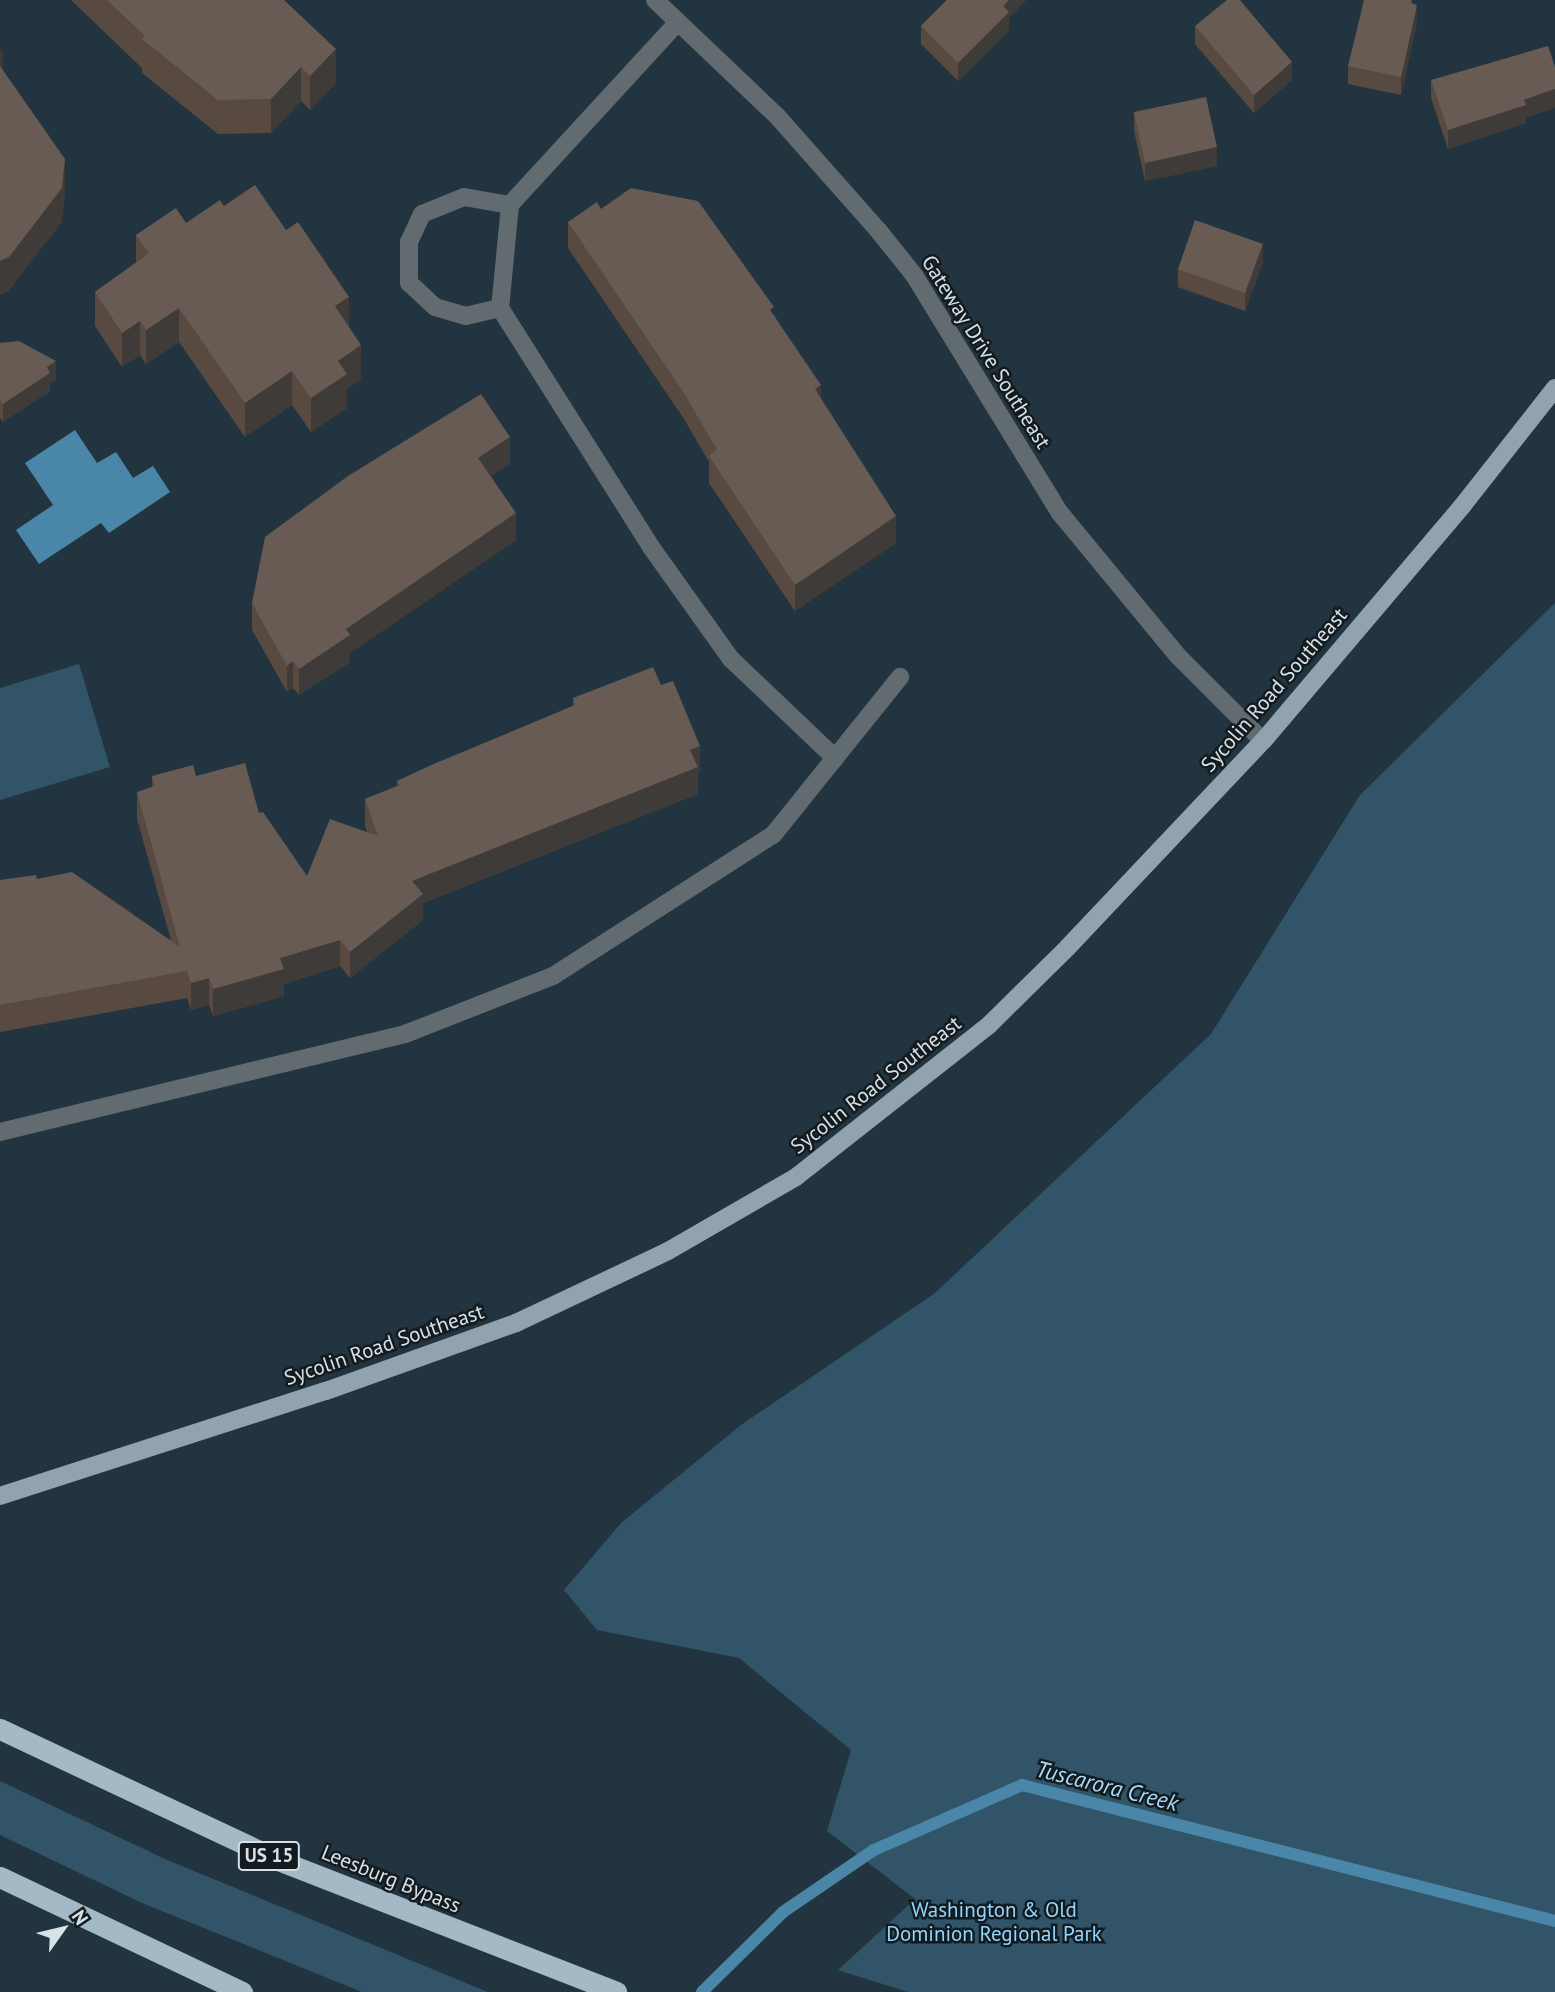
<!DOCTYPE html>
<html>
<head>
<meta charset="utf-8">
<style>
	body { margin:0 }
	#map { position:relative; width:1555px; height:1992px; overflow:hidden; background:#22343f; font-family:"PT Sans",sans-serif }
	div>[style] { position:absolute }
	[style*='--x'] { left:calc(var(--x)*1px); top:calc(var(--y)*1px); width:calc(var(--w)*1px); rotate:calc(var(--a)*1deg) }
	.green>* { inset:0; background:#315468 }
	.water>* { inset:0; background:#4a86a8 }
	.stream>* { height:12px; margin:-6px; padding:0 6px; transform-origin:6px; border-radius:6px; background:#4a86a8 }
	.minor>* { height:18px; margin:-9px; padding:0 9px; transform-origin:9px; border-radius:9px; background:#626b70 }
	.major>* { height:18px; margin:-9px; padding:0 9px; transform-origin:9px; border-radius:9px; background:#91a3ae }
	.highway>* { height:21px; margin:-10.5px; padding:0 10.5px; transform-origin:10.5px; border-radius:10.5px; background:#a3b9c6 }
	.wall>* { inset:0; background:#594a41 }
	.shaded-wall>* { inset:0; background:#3e3b38 }
	.building>* { inset:0; background:#675b53 }
	span { translate:-50% -50%; white-space:nowrap; text-align:center; line-height:1.15; -webkit-text-stroke:5px #131b1f; paint-order:stroke }
	.shield-label span { padding:2px 5px; background:#131b1f; border:2px solid; border-radius:5px; -webkit-text-stroke-width:0 }
	.shield-label { font-size:19px; color:#d6e1e8; font-weight:700 }
	.street-label { font-size:21px; color:#d6e1e8 }
	.park-label { font-size:21px; color:#91d5fe }
	.water-label { font-size:23px; color:#a9dbfa; font-style:italic }
	.north { position:absolute; left:28px; top:1894px; width:70px; height:70px; -webkit-text-stroke:5px #131b1f; paint-order:stroke; rotate:56deg; font-size:19px; font-weight:700; line-height:28px; text-align:center; color:#d6e1e8 }
	.north::after { content:''; display:block; margin:auto; width:24px; height:32px; background:#d6e1e8; clip-path:polygon(50% 0,100% 100%,50% 72%,0 100%) }
</style>
</head>
<body>
<div id="map">
	<div class="green">
		<div style="clip-path:polygon(1555px 603px,1555px 1992px,908px 1992px,838px 1970px,915px 1899px,827px 1831px,851px 1750px,739px 1658px,597px 1630px,564px 1590px,621px 1523px,741px 1425px,935px 1293px,1211px 1034px,1360px 795px)"></div>
		<div style="clip-path:polygon(79px 664px,110px 767px,0 800px,0 688px)"></div>
		<div style="clip-path:polygon(0 1781px,165px 1859px,488px 1992px,362px 1992px,142px 1903px,0 1835px)"></div>
	</div>
	<div class="water">
		<div style="clip-path:polygon(75px 430px,97px 463px,116px 452px,133px 478px,153px 466px,170px 492px,109px 533px,101px 523px,39px 564px,16px 530px,53px 505px,25px 463px)"></div>
	</div>
	<div class="stream">
		<div style="--x:702;--y:1992;--w:114;--a:-44.6"></div>
		<div style="--x:783;--y:1912;--w:110;--a:-34.3"></div>
		<div style="--x:874;--y:1850;--w:162;--a:-23.7"></div>
		<div style="--x:1022;--y:1785;--w:550;--a:14.31"></div>
	</div>
	<div class="minor">
		<div style="--x:655;--y:0;--w:168;--a:43.6"></div>
		<div style="--x:777;--y:116;--w:152;--a:48.5"></div>
		<div style="--x:878;--y:230;--w:58;--a:51.3"></div>
		<div style="--x:914;--y:275;--w:279;--a:58.5"></div>
		<div style="--x:1060;--y:513;--w:185;--a:50.5"></div>
		<div style="--x:1178;--y:656;--w:120;--a:45"></div>
		<div style="--x:678;--y:22;--w:248;--a:132.6"></div>
		<div style="--x:510;--y:205;--w:103;--a:95.5"></div>
		<div style="--x:500;--y:308;--w:283;--a:57.7"></div>
		<div style="--x:651;--y:547;--w:138;--a:54.5"></div>
		<div style="--x:731;--y:659;--w:144;--a:43.6"></div>
		<div style="--x:500;--y:308;--w:35;--a:167"></div>
		<div style="--x:466;--y:316;--w:32;--a:-164"></div>
		<div style="--x:435;--y:307;--w:35;--a:-137"></div>
		<div style="--x:409;--y:283;--w:41;--a:-90"></div>
		<div style="--x:409;--y:242;--w:31;--a:-65"></div>
		<div style="--x:422;--y:214;--w:45;--a:-22"></div>
		<div style="--x:464;--y:197;--w:47;--a:9.9"></div>
		<div style="--x:0;--y:1132;--w:417;--a:-13.6"></div>
		<div style="--x:405;--y:1034;--w:159;--a:-21.4"></div>
		<div style="--x:553;--y:976;--w:261;--a:-32.7"></div>
		<div style="--x:773;--y:835;--w:203;--a:-51.2"></div>
	</div>
	<div class="major">
		<div style="--x:0;--y:1496;--w:342;--a:-17.9"></div>
		<div style="--x:326;--y:1391;--w:202;--a:-19.7"></div>
		<div style="--x:516;--y:1323;--w:168;--a:-25.3"></div>
		<div style="--x:668;--y:1251;--w:148;--a:-30"></div>
		<div style="--x:796;--y:1177;--w:246;--a:-38.2"></div>
		<div style="--x:989;--y:1025;--w:111;--a:-44.6"></div>
		<div style="--x:1068;--y:947;--w:284;--a:-46.6"></div>
		<div style="--x:1263;--y:741;--w:309;--a:-49.7"></div>
		<div style="--x:1463;--y:505;--w:149;--a:-51.8"></div>
	</div>
	<div class="highway">
		<div style="--x:0;--y:1729;--w:307;--a:25.2"></div>
		<div style="--x:278;--y:1860;--w:363;--a:21.3"></div>
		<div style="--x:0;--y:1877;--w:268;--a:25.4"></div>
	</div>
	<div class="wall">
		<div style="clip-path:polygon(71px 0,284px 0,336px 83px,310px 110px,301px 101px,271px 133px,218px 134px,142px 73px,142px 68px)"></div>
		<div style="clip-path:polygon(947px 0,1026px 0,1009px 18px,1009px 30px,958px 81px,921px 44px,921px 26px)"></div>
		<div style="clip-path:polygon(1415px 4px,1417px 23px,1401px 95px,1348px 84px,1348px 66px)"></div>
		<div style="clip-path:polygon(1195px 26px,1292px 80px,1254px 113px,1195px 44px)"></div>
		<div style="clip-path:polygon(1431px 80px,1526px 118px,1526px 123px,1448px 149px,1431px 98px)"></div>
		<div style="clip-path:polygon(1134px 112px,1217px 166px,1145px 181px,1134px 131px)"></div>
		<div style="clip-path:polygon(224px 206px,349px 327px,361px 379px,347px 389px,347px 408px,311px 432px,292px 405px,245px 437px,179px 342px,146px 364px,140px 355px,122px 367px,95px 326px,95px 292px,136px 263px,136px 235px,186px 223px)"></div>
		<div style="clip-path:polygon(601px 209px,774px 315px,821px 398px,896px 543px,795px 611px,709px 483px,709px 462px,684px 419px,568px 248px,568px 222px)"></div>
		<div style="clip-path:polygon(1263px 262px,1245px 311px,1178px 287px,1178px 269px)"></div>
		<div style="clip-path:polygon(0 343px,56px 380px,50px 383px,50px 391px,3px 422px,0 418px)"></div>
		<div style="clip-path:polygon(510px 464px,491px 476px,516px 540px,350px 653px,350px 662px,299px 695px,293px 688px,287px 692px,252px 630px,252px 603px)"></div>
		<div style="clip-path:polygon(573px 698px,700px 772px,698px 774px,698px 794px,423px 903px,423px 920px,350px 978px,340px 966px,284px 984px,284px 996px,213px 1016px,209px 1005px,191px 1010px,187px 998px,0 1032px,0 880px,37px 879px,171px 940px,137px 819px,137px 792px,152px 787px,152px 776px,196px 776px,259px 813px,307px 876px,367px 832px,365px 826px,365px 799px,397px 786px,397px 781px,573px 706px)"></div>
	</div>
	<div class="shaded-wall">
		<div style="clip-path:polygon(1009px 0,1026px 0,1009px 18px,1009px 30px,958px 81px,958px 63px)"></div>
		<div style="clip-path:polygon(1417px 5px,1417px 23px,1401px 95px,1401px 77px)"></div>
		<div style="clip-path:polygon(336px 49px,336px 83px,310px 110px,310px 76px)"></div>
		<div style="clip-path:polygon(3px 50px,3px 84px,0 86px,0 52px)"></div>
		<div style="clip-path:polygon(1292px 62px,1292px 80px,1254px 113px,1254px 95px)"></div>
		<div style="clip-path:polygon(301px 67px,301px 101px,271px 133px,271px 99px)"></div>
		<div style="clip-path:polygon(1555px 89px,1555px 108px,1526px 118px,1526px 123px,1448px 149px,1448px 130px,1524px 100px)"></div>
		<div style="clip-path:polygon(1217px 147px,1217px 166px,1145px 181px,1145px 163px)"></div>
		<div style="clip-path:polygon(65px 159px,65px 193px,62px 222px,9px 291px,0 295px,0 261px)"></div>
		<div style="clip-path:polygon(1263px 244px,1263px 262px,1245px 311px,1245px 293px)"></div>
		<div style="clip-path:polygon(349px 297px,349px 331px,335px 306px)"></div>
		<div style="clip-path:polygon(179px 308px,179px 342px,146px 364px,146px 330px)"></div>
		<div style="clip-path:polygon(140px 321px,140px 355px,122px 367px,122px 333px)"></div>
		<div style="clip-path:polygon(361px 345px,361px 379px,347px 389px,347px 408px,311px 432px,311px 398px,338px 361px)"></div>
		<div style="clip-path:polygon(56px 361px,56px 380px,50px 383px,50px 391px,3px 422px,3px 404px,47px 367px)"></div>
		<div style="clip-path:polygon(292px 371px,292px 405px,245px 437px,245px 403px)"></div>
		<div style="clip-path:polygon(821px 385px,821px 411px,815px 389px)"></div>
		<div style="clip-path:polygon(510px 437px,510px 464px,478px 485px,478px 458px)"></div>
		<div style="clip-path:polygon(516px 513px,516px 540px,350px 653px,350px 662px,299px 695px,299px 669px,346px 629px)"></div>
		<div style="clip-path:polygon(896px 516px,896px 543px,795px 611px,795px 585px)"></div>
		<div style="clip-path:polygon(293px 661px,293px 688px,287px 692px,287px 666px)"></div>
		<div style="clip-path:polygon(700px 746px,700px 772px,698px 774px,698px 794px,423px 903px,423px 920px,350px 978px,350px 952px,412px 881px)"></div>
		<div style="clip-path:polygon(340px 940px,340px 966px,284px 984px,284px 996px,213px 1016px,213px 989px,280px 958px)"></div>
		<div style="clip-path:polygon(209px 978px,209px 1005px,191px 1010px,191px 983px)"></div>
	</div>
	<div class="building">
		<div style="clip-path:polygon(107px 0,284px 0,336px 49px,310px 76px,301px 67px,271px 99px,218px 100px,142px 39px,145px 36px)"></div>
		<div style="clip-path:polygon(947px 0,1009px 0,1003px 6px,1009px 12px,958px 63px,921px 26px)"></div>
		<div style="clip-path:polygon(1227px 0,1240px 0,1292px 62px,1254px 95px,1195px 26px)"></div>
		<div style="clip-path:polygon(1364px 0,1412px 0,1411px 3px,1417px 5px,1401px 77px,1348px 66px)"></div>
		<div style="clip-path:polygon(1548px 46px,1555px 67px,1555px 89px,1524px 100px,1526px 105px,1448px 130px,1431px 80px)"></div>
		<div style="clip-path:polygon(0 66px,65px 159px,62px 188px,9px 257px,0 261px)"></div>
		<div style="clip-path:polygon(1206px 97px,1217px 147px,1145px 163px,1134px 112px)"></div>
		<div style="clip-path:polygon(255px 185px,286px 230px,298px 222px,349px 297px,335px 306px,361px 345px,338px 361px,347px 374px,311px 398px,292px 371px,245px 403px,179px 308px,146px 330px,140px 321px,122px 333px,95px 292px,149px 253px,136px 235px,176px 208px,186px 223px,220px 200px,224px 206px)"></div>
		<div style="clip-path:polygon(631px 188px,698px 201px,774px 307px,770px 310px,821px 385px,815px 389px,896px 516px,795px 585px,709px 456px,717px 450px,684px 393px,568px 222px,597px 202px,601px 209px)"></div>
		<div style="clip-path:polygon(1195px 220px,1263px 244px,1245px 293px,1178px 269px)"></div>
		<div style="clip-path:polygon(19px 341px,56px 361px,47px 367px,50px 373px,3px 404px,0 400px,0 343px)"></div>
		<div style="clip-path:polygon(481px 394px,510px 437px,478px 458px,516px 513px,346px 629px,350px 635px,299px 669px,293px 661px,287px 666px,252px 603px,265px 537px,348px 476px)"></div>
		<div style="clip-path:polygon(653px 667px,661px 685px,673px 681px,700px 746px,690px 750px,698px 767px,412px 881px,423px 894px,350px 952px,340px 940px,280px 958px,284px 969px,213px 989px,209px 978px,191px 983px,187px 971px,0 1005px,0 880px,36px 875px,37px 879px,72px 872px,180px 947px,137px 792px,155px 786px,152px 776px,193px 765px,196px 776px,245px 763px,259px 813px,263px 812px,307px 876px,330px 819px,378px 836px,365px 799px,400px 785px,397px 781px,429px 766px,575px 705px,573px 698px)"></div>
	</div>
	<div class="shield-label">
		<span style="left:269px;top:1856px">US 15</span>
	</div>
	<div class="street-label">
		<span style="left:986px;top:352px;rotate:58deg">Gateway Drive Southeast</span>
		<span style="left:1274px;top:690px;rotate:-49deg">Sycolin Road Southeast</span>
		<span style="left:876px;top:1085px;rotate:-38deg">Sycolin Road Southeast</span>
		<span style="left:384px;top:1345px;rotate:-19deg">Sycolin Road Southeast</span>
		<span style="left:391px;top:1879px;rotate:22deg">Leesburg Bypass</span>
	</div>
	<div class="park-label">
		<span style="left:994px;top:1922px">Washington &amp; Old<br>Dominion Regional Park</span>
	</div>
	<div class="water-label">
		<span style="left:1107px;top:1786px;rotate:14deg">Tuscarora Creek</span>
	</div>
	<div class="north">N</div>
</div>
</body>
</html>
